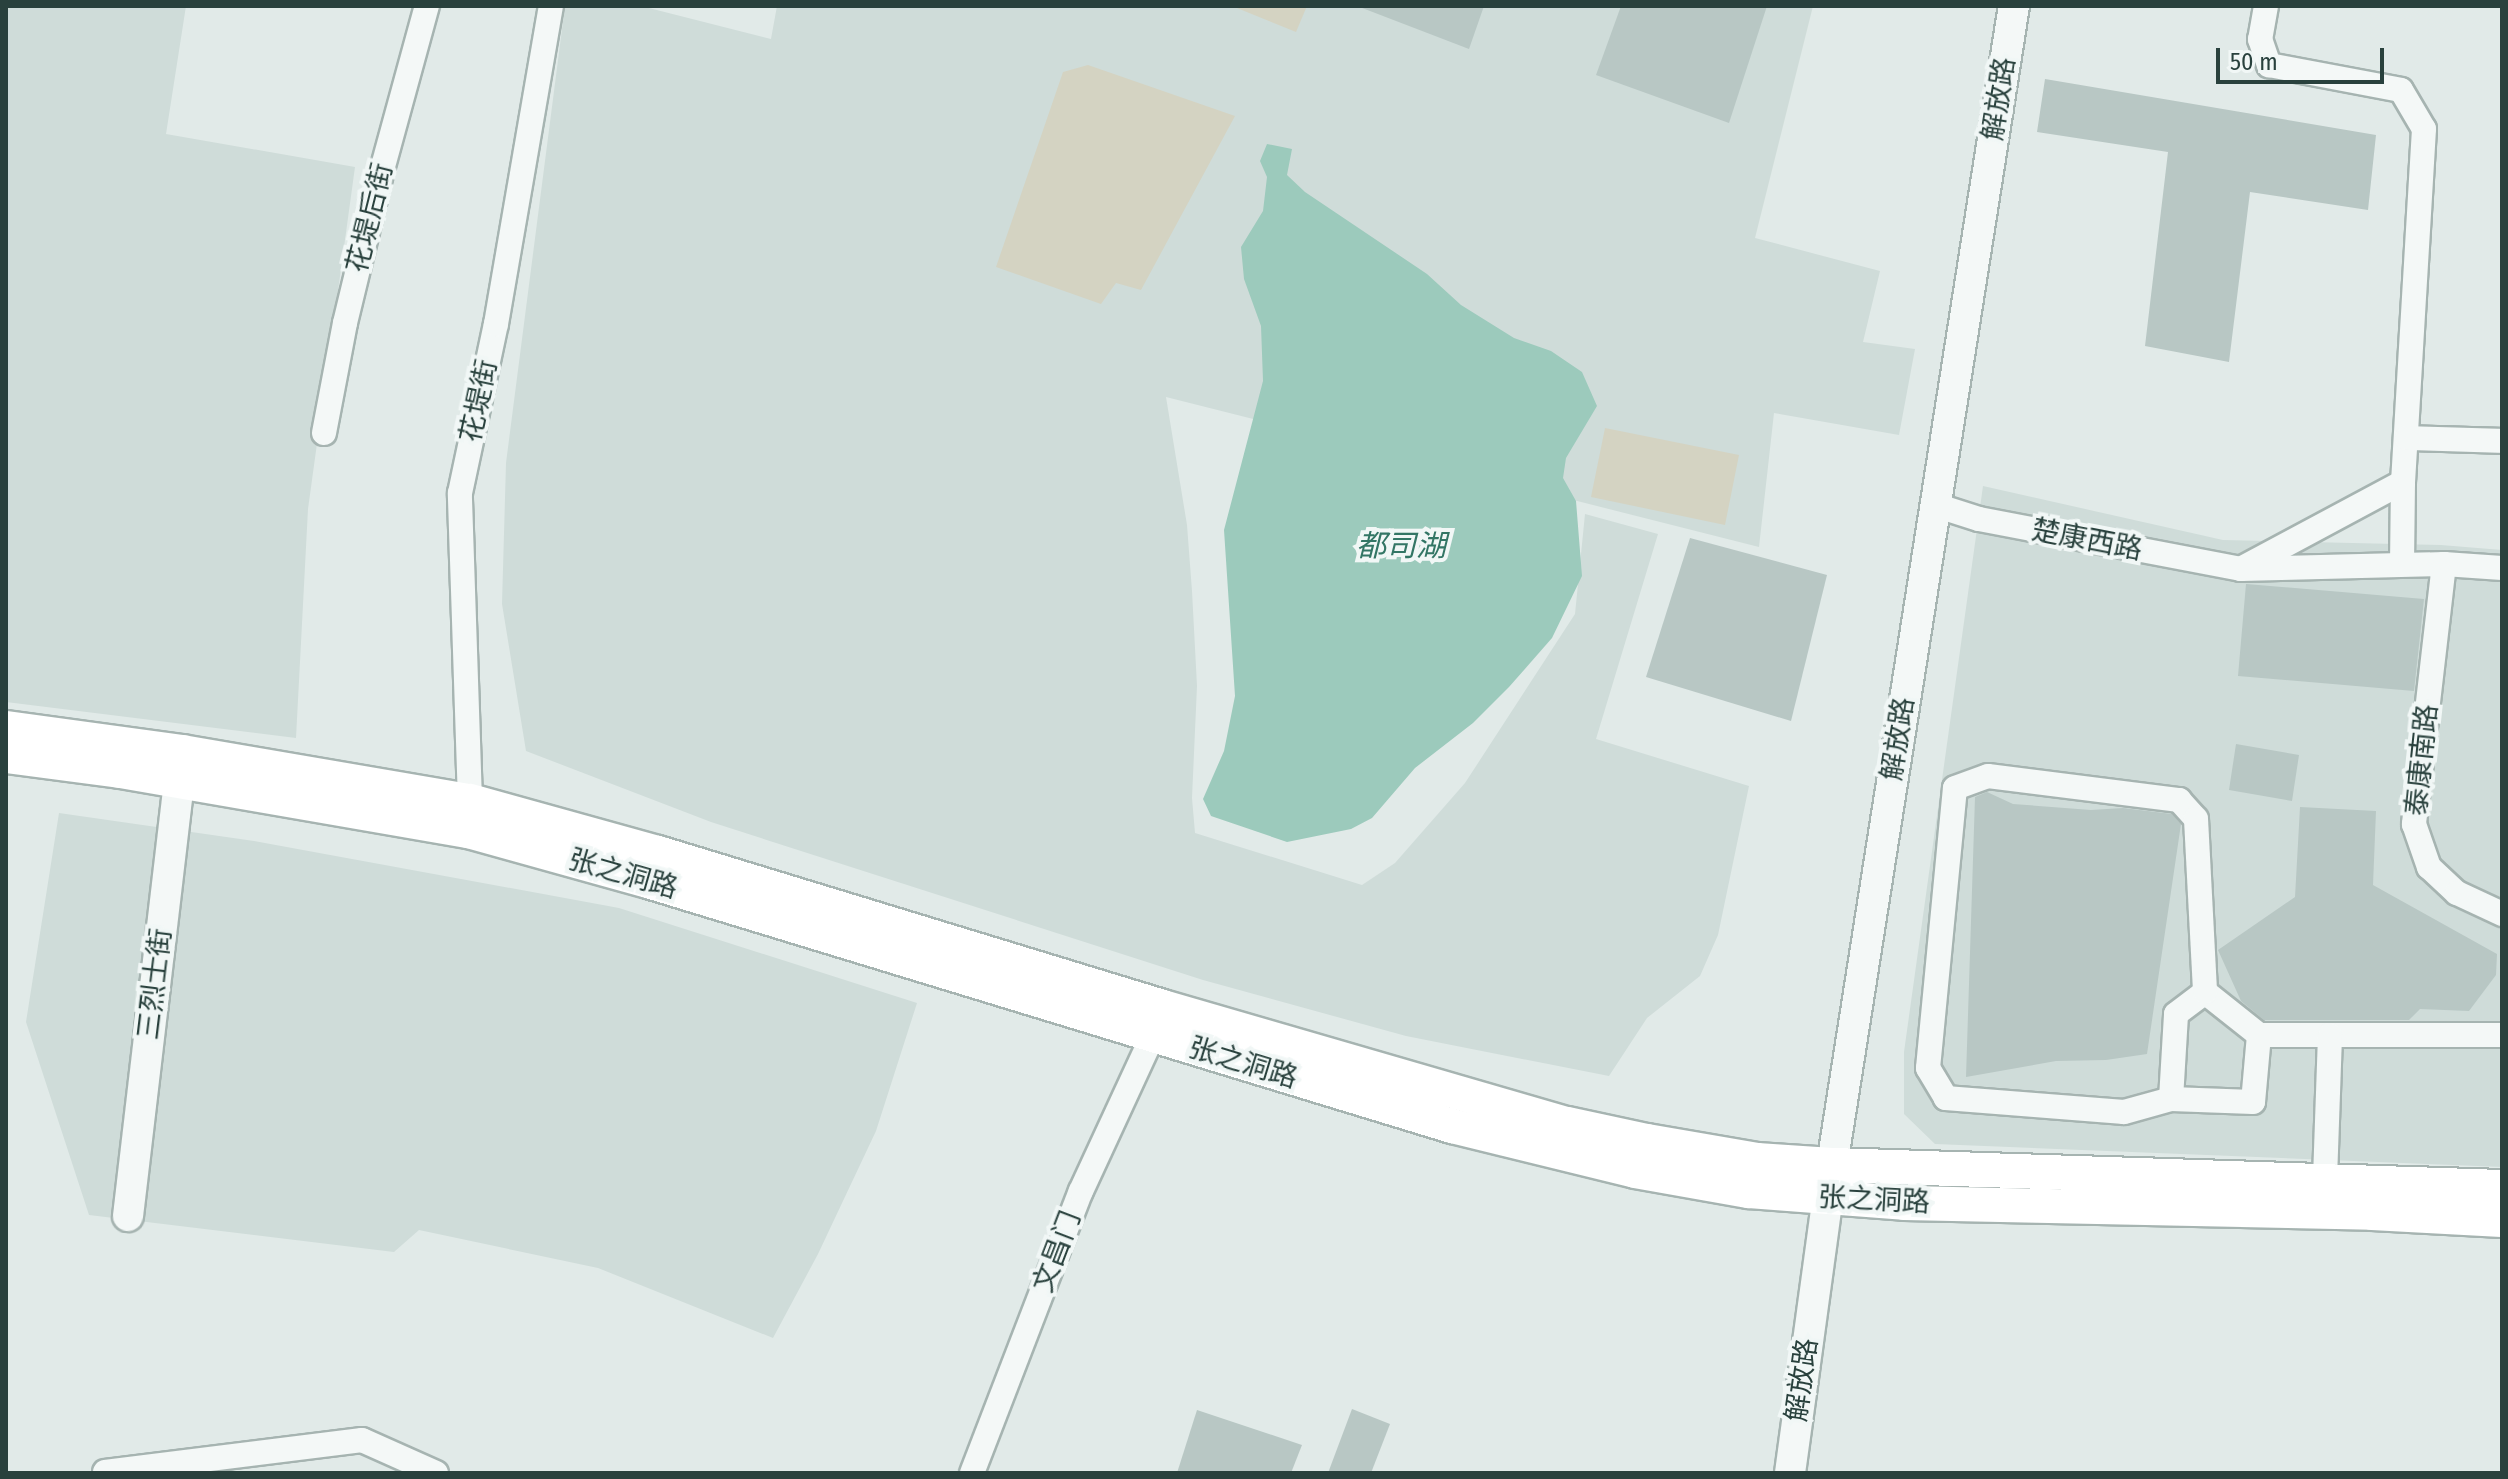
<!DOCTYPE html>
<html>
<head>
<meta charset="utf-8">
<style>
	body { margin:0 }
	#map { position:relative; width:2508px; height:1479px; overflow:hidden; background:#e1eae8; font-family:"Fira Sans Condensed","Noto Sans SC",sans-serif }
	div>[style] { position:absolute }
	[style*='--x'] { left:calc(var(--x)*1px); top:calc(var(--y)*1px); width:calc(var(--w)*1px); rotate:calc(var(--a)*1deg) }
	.built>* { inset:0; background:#cfdcd9 }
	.green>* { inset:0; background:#d4d3c2 }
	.water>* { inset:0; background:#9ccabc }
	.building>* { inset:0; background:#b8c7c4 }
	.roads { filter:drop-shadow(2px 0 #a6b4b1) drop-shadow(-2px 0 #a6b4b1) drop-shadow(0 2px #a6b4b1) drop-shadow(0 -2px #a6b4b1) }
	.minor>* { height:24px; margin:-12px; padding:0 12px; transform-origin:12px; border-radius:12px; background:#f4f8f7 }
	.tertiary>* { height:30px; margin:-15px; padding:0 15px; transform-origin:15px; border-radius:15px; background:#f4f8f7 }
	.secondary>* { height:34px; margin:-17px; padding:0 17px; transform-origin:17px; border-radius:17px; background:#fff }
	span { translate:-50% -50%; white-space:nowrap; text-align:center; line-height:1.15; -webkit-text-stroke:8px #f1f7f6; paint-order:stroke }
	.street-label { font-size:28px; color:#29413d }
	.water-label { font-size:30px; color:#337665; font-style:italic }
	.frame { position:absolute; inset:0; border:8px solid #29413d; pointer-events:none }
	.scale { position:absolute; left:2216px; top:48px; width:168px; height:36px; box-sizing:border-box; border:4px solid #29413d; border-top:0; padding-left:10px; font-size:24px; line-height:28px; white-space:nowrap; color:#29413d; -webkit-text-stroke:6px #f1f7f6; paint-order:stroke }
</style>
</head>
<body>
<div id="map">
	<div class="built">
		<div style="clip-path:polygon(6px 6px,186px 6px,166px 134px,355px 167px,308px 509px,296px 738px,6px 702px)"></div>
		<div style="clip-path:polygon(565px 6px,641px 6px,771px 39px,777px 6px,1813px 6px,1755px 238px,1880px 271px,1863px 342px,1915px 349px,1899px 435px,1774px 413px,1759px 547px,1166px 397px,1187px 525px,1192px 591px,1197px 686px,1192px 798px,1195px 833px,1362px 885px,1395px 863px,1465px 783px,1575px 614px,1585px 514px,1658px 534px,1596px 739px,1749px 786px,1718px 935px,1700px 976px,1647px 1018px,1609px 1076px,1406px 1036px,1203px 980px,711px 822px,526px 751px,502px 604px,506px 463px)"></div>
		<div style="clip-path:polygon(1983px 486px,2223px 540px,2441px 545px,2502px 550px,2502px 1167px,1935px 1144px,1904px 1114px,1904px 1052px)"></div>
		<div style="clip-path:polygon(59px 813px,254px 841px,619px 908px,917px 1003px,876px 1131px,818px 1254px,773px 1338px,598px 1268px,419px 1230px,394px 1252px,89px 1215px,26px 1022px)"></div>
	</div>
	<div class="green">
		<div style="clip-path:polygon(1232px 6px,1307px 6px,1296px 32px)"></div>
		<div style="clip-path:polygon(1088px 65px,1235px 116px,1141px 290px,1116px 283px,1101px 304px,996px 267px,1063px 72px)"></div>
		<div style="clip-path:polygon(1605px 428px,1739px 455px,1725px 525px,1591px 497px)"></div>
	</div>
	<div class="water">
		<div style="clip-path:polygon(1267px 144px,1292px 149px,1287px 175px,1305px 192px,1427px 274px,1461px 305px,1514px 338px,1551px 351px,1582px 372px,1597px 406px,1566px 458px,1563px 478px,1576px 501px,1582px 576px,1552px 638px,1509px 687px,1473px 723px,1415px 768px,1372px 818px,1351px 829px,1287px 842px,1211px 816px,1203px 799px,1224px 751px,1235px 696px,1224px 530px,1263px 381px,1261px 326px,1244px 279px,1241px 247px,1263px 211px,1267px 177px,1260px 161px)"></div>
	</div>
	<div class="building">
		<div style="clip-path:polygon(1357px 6px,1484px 6px,1469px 49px)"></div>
		<div style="clip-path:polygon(1621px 6px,1767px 6px,1729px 123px,1596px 75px)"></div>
		<div style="clip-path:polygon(2045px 79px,2376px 135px,2368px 210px,2250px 192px,2229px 362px,2145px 346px,2168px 152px,2037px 132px)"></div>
		<div style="clip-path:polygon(1690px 538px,1827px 575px,1791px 721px,1646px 677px)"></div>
		<div style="clip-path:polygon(2246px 584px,2424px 599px,2414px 691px,2238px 676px)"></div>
		<div style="clip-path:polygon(2236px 744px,2299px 755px,2292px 801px,2229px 790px)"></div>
		<div style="clip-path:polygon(1987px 792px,2013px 804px,2091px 810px,2123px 808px,2172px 814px,2181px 824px,2147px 1054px,2106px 1060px,2056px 1061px,1966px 1077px,1975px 797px)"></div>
		<div style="clip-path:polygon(2300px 807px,2376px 811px,2373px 885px,2497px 954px,2496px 975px,2469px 1011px,2420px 1009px,2409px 1020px,2264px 1020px,2241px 1001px,2218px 950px,2295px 897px)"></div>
		<div style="clip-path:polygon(1352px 1409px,1390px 1424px,1371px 1473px,1328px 1473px)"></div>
		<div style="clip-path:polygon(1197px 1410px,1302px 1445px,1291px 1473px,1177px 1473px)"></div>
	</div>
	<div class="roads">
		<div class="minor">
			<div style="--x:2266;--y:6;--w:34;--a:100"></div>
			<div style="--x:2260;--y:39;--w:28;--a:71"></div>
			<div style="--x:2269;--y:65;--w:134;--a:10.7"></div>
			<div style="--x:2401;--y:90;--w:45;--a:59.5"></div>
			<div style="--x:2424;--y:129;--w:354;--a:93.4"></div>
			<div style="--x:324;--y:433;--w:112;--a:-79.2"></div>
			<div style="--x:345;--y:323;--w:157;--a:-76.4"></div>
			<div style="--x:382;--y:170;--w:170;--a:-74.7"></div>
			<div style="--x:2407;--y:438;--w:95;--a:1.8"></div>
			<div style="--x:1935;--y:505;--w:46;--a:17.7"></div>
			<div style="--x:1979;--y:519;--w:267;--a:10.8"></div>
			<div style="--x:2402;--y:564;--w:82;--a:-89.3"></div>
			<div style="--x:2403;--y:482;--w:184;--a:151.8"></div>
			<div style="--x:2241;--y:569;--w:203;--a:-1.4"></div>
			<div style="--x:2444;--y:564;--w:58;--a:3.9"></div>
			<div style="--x:2444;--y:564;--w:262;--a:96.6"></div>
			<div style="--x:2414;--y:824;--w:46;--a:70.8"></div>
			<div style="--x:2429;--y:867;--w:38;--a:43"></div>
			<div style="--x:2457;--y:893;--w:50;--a:25"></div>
			<div style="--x:470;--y:801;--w:308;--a:-91.9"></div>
			<div style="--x:460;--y:493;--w:173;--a:-78"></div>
			<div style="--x:496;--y:324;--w:323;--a:-80.2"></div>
			<div style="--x:2259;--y:1035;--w:67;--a:95.1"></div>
			<div style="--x:2253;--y:1102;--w:82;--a:-177.9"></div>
			<div style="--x:2171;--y:1099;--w:85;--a:-86.6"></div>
			<div style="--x:2176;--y:1014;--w:36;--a:-37"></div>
			<div style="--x:2205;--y:992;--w:69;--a:38.5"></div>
			<div style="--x:2259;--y:1035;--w:243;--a:0"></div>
			<div style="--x:2171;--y:1099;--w:49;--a:164.5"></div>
			<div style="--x:2124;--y:1112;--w:179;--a:-175.5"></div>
			<div style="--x:1946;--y:1098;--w:35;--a:-121"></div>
			<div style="--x:1928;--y:1068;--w:281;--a:-84.5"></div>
			<div style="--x:1955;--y:788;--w:35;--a:-20"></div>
			<div style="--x:1988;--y:776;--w:193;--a:7.2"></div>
			<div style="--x:2179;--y:800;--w:25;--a:48"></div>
			<div style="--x:2196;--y:819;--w:173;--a:87"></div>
			<div style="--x:2325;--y:1179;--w:144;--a:-88"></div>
			<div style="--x:105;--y:1472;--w:259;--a:-7.1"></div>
			<div style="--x:362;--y:1440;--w:81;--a:24"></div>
			<div style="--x:972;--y:1473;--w:302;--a:-68.9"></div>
			<div style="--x:1081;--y:1191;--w:172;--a:-65.2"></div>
		</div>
		<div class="tertiary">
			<div style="--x:128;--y:1216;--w:462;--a:-83.3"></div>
			<div style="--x:1790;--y:1473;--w:311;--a:-82.2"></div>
			<div style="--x:1832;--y:1165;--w:1173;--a:-81.08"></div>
		</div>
		<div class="secondary">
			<div style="--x:6;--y:728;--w:178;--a:7.8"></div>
			<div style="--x:182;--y:752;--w:292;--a:9.7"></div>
			<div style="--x:470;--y:801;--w:195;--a:15.5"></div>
			<div style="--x:658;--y:853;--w:528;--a:16.96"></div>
			<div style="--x:1163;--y:1007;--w:421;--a:16.2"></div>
			<div style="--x:1567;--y:1124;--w:82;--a:12"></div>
			<div style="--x:1647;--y:1141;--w:112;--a:9.8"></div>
			<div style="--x:1757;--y:1160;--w:75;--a:3.8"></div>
			<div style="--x:1832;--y:1165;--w:670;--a:1.88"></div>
			<div style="--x:6;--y:756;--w:115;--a:7.5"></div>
			<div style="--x:120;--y:771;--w:353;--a:9.8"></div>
			<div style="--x:468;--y:831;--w:187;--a:15.5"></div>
			<div style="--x:648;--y:881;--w:841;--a:16.95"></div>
			<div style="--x:1452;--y:1126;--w:188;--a:13.8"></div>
			<div style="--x:1635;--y:1171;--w:116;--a:10"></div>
			<div style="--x:1749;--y:1191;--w:155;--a:4.4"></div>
			<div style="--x:1904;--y:1203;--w:468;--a:1.2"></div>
			<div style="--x:2372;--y:1213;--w:130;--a:3.1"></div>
		</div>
	</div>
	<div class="street-label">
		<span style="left:1999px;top:99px;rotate:-81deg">解放路</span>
		<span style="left:370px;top:218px;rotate:-76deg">花堤后街</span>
		<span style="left:479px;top:401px;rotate:-78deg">花堤街</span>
		<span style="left:2087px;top:540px;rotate:11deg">楚康西路</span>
		<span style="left:1898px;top:739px;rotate:-81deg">解放路</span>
		<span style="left:2422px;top:760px;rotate:-84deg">泰康南路</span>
		<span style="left:623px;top:874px;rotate:16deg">张之洞路</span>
		<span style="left:155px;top:984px;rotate:-83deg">三烈士街</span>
		<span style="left:1243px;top:1063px;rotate:17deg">张之洞路</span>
		<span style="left:1874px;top:1200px;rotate:3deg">张之洞路</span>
		<span style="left:1057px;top:1252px;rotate:-69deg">文昌门</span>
		<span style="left:1802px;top:1380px;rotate:-82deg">解放路</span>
	</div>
	<div class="water-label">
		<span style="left:1401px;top:546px">都司湖</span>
	</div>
	<div class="frame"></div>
	<div class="scale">50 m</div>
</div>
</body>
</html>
